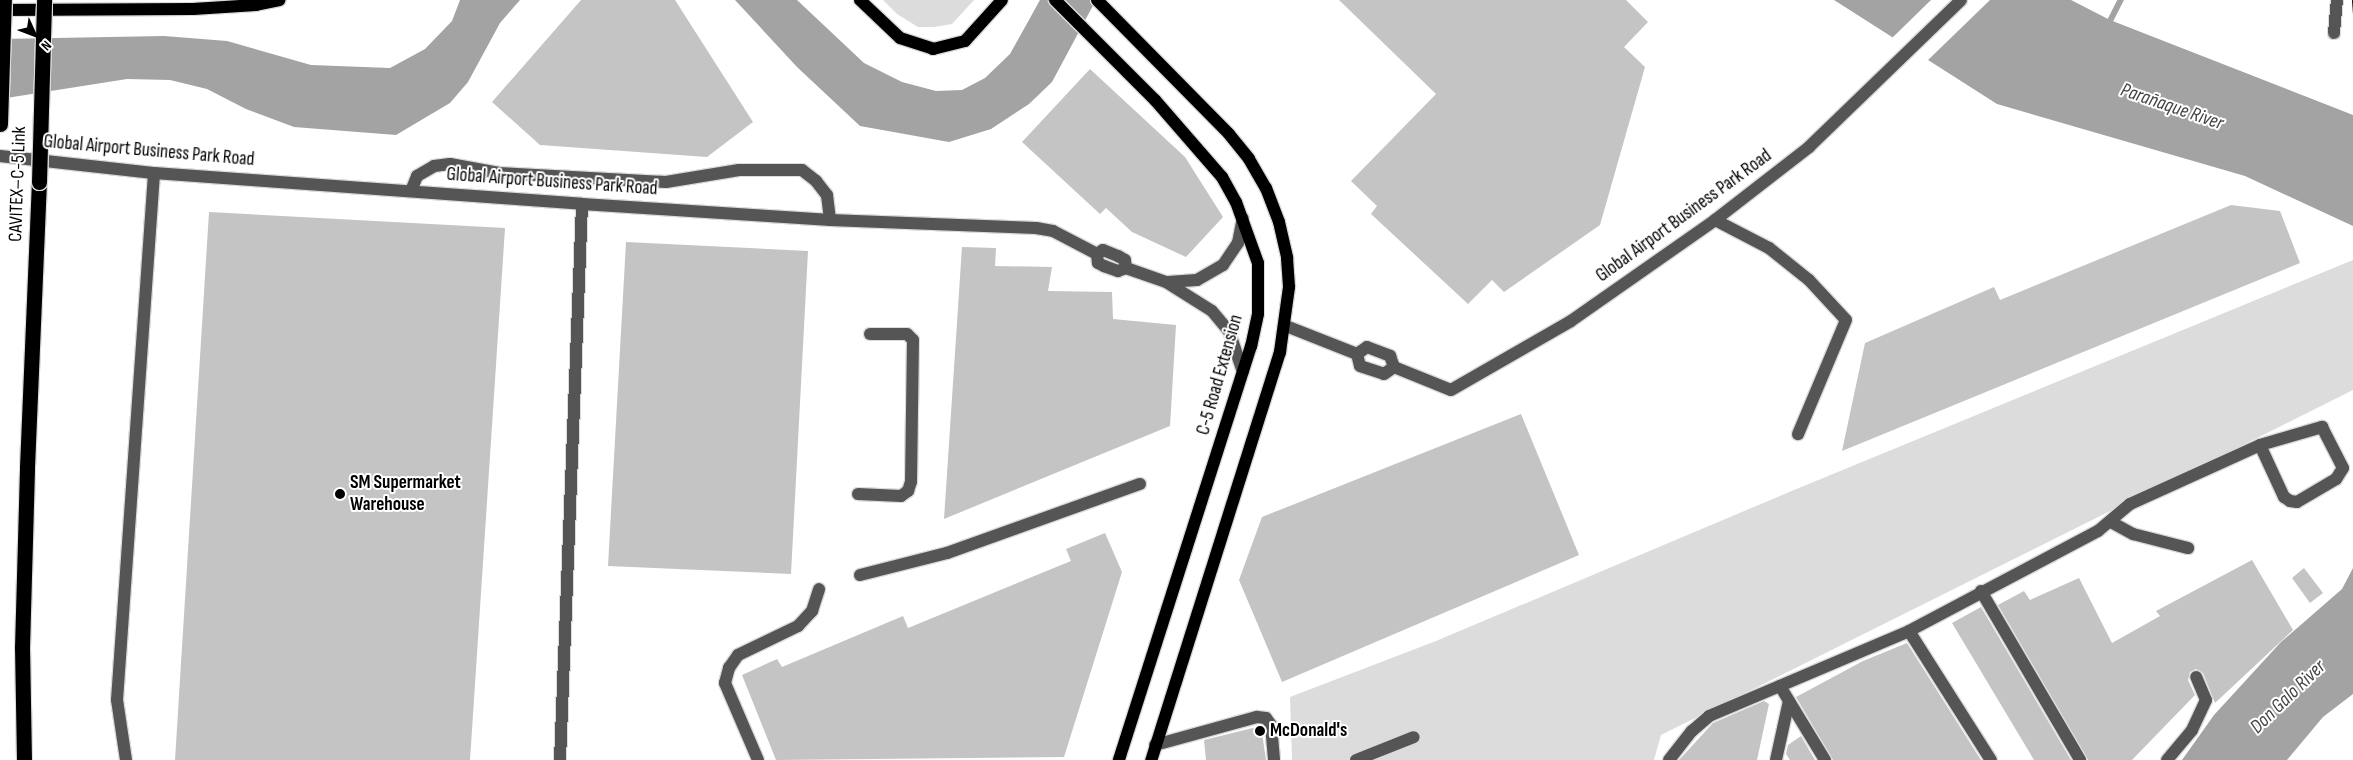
<!DOCTYPE html>
<html>
<head>
<meta charset="utf-8">
<style>
	body { margin:0 }
	#map { position:relative; width:2353px; height:760px; overflow:hidden; background:#fff; font-family:"Sofia Sans Condensed",sans-serif }
	div>[style] { position:absolute }
	[style*='--x'] { left:calc(var(--x)*1px); top:calc(var(--y)*1px); width:calc(var(--w)*1px); rotate:calc(var(--a)*1deg) }
	.green>* { inset:0; background:#dcdcdc }
	.water>* { inset:0; background:#a3a3a3 }
	.pier>* { inset:0; background:#fff }
	.stream>* { height:5.5px; margin:-2.75px; padding:0 2.75px; transform-origin:2.75px; border-radius:2.75px; background:#a3a3a3 }
	.building>* { inset:0; background:#c4c4c4 }
	.roads { filter:drop-shadow(1px 0 #dbdbdb) drop-shadow(-1px 0 #dbdbdb) drop-shadow(0 1px #dbdbdb) drop-shadow(0 -1px #dbdbdb) }
	.minor>* { height:12px; margin:-6px; padding:0 6px; transform-origin:6px; border-radius:6px; background:#555 }
	.major>* { height:12px; margin:-6px; padding:0 6px; transform-origin:6px; border-radius:6px; background:#000 }
	.highway>* { height:15px; margin:-7.5px; padding:0 7.5px; transform-origin:7.5px; border-radius:7.5px; background:#000 }
	.tram>* { height:1px; margin:-0.5px; padding:0 0.5px; transform-origin:0.5px; border-radius:0.5px; background:#000 }
	.bridges { filter:drop-shadow(1px 0 #dbdbdb) drop-shadow(-1px 0 #dbdbdb) drop-shadow(0 1px #dbdbdb) drop-shadow(0 -1px #dbdbdb) }
	.highway-bridge>* { height:15px; margin:-7.5px; padding:0 7.5px; transform-origin:7.5px; border-radius:7.5px; background:#000 }
	.dots>* { width:14px; height:14px; translate:-50% -50%; box-sizing:border-box; border:2px solid #fff; border-radius:50% }
	span { translate:-50% -50%; white-space:nowrap; text-align:center; line-height:1.15; -webkit-text-stroke:4px #fff; paint-order:stroke }
	.street-label { font-size:19px; color:#000 }
	.poi-label { font-size:19px; color:#000; font-weight:700 }
	.left { translate:0 -50%; text-align:left }
	.water-label { font-size:20px; color:#444; font-style:italic }
	.north { position:absolute; left:10px; top:10px; width:50px; height:50px; -webkit-text-stroke:4px #fff; paint-order:stroke; rotate:133deg; font-size:14px; font-weight:700; line-height:20px; text-align:center; color:#000 }
	.north::after { content:''; display:block; margin:auto; width:18px; height:22px; background:#000; clip-path:polygon(50% 0,100% 100%,50% 72%,0 100%) }
</style>
</head>
<body>
<div id="map">
	<div class="green">
		<div style="clip-path:polygon(883px 0,974px 0,952px 24px,934px 27px,918px 27px,897px 14px)"></div>
		<div style="clip-path:polygon(2353px 260px,2353px 390px,1661px 735px,1654px 760px,1292px 760px,1290px 697px,1436px 641px,1794px 490px)"></div>
	</div>
	<div class="water">
		<div style="clip-path:polygon(460px 0,520px 0,500px 23px,468px 82px,450px 103px,396px 135px,294px 127px,246px 109px,207px 89px,170px 80px,127px 79px,0 99px,0 39px,164px 36px,227px 41px,311px 65px,390px 68px,425px 49px,452px 21px)"></div>
		<div style="clip-path:polygon(735px 0,797px 0,864px 63px,902px 82px,936px 91px,962px 90px,985px 78px,1010px 54px,1040px 0,1096px 0,1052px 82px,1029px 104px,991px 129px,949px 142px,860px 126px,797px 67px)"></div>
		<div style="clip-path:polygon(1834px 0,2071px 0,2110px 20px,2353px 115px,2353px 226px,2245px 176px,1997px 104px)"></div>
		<div style="clip-path:polygon(2353px 568px,2353px 694px,2323px 717px,2287px 760px,2182px 760px,2214px 715px,2281px 642px,2342px 589px)"></div>
	</div>
	<div class="pier">
		<div style="clip-path:polygon(1931px 0,1990px 0,1926px 62px,1890px 40px)"></div>
	</div>
	<div class="stream">
		<div style="--x:2107;--y:27;--w:30;--a:-63"></div>
	</div>
	<div class="building">
		<div style="clip-path:polygon(581px 0,675px 0,753px 122px,707px 157px,540px 145px,492px 102px)"></div>
		<div style="clip-path:polygon(1339px 0,1626px 0,1648px 22px,1624px 47px,1645px 67px,1600px 225px,1504px 292px,1492px 280px,1468px 304px,1371px 214px,1377px 206px,1351px 181px,1436px 94px)"></div>
		<div style="clip-path:polygon(1090px 69px,1185px 157px,1223px 217px,1186px 257px,1132px 232px,1106px 208px,1100px 214px,1022px 142px)"></div>
		<div style="clip-path:polygon(2231px 205px,2280px 211px,2300px 263px,1842px 451px,1865px 343px,1994px 287px,2000px 300px)"></div>
		<div style="clip-path:polygon(209px 212px,505px 228px,470px 760px,175px 760px)"></div>
		<div style="clip-path:polygon(626px 242px,808px 251px,791px 574px,608px 566px)"></div>
		<div style="clip-path:polygon(962px 247px,996px 248px,995px 266px,1052px 267px,1048px 291px,1112px 292px,1113px 319px,1176px 325px,1170px 426px,944px 519px)"></div>
		<div style="clip-path:polygon(1521px 414px,1579px 555px,1282px 682px,1239px 580px,1262px 517px)"></div>
		<div style="clip-path:polygon(1105px 533px,1122px 572px,1064px 757px,776px 760px,742px 675px,777px 659px,782px 667px,903px 616px,908px 628px,1071px 561px,1066px 549px)"></div>
		<div style="clip-path:polygon(2252px 560px,2293px 630px,2215px 703px,2203px 673px,2196px 669px,2190px 672px,2188px 680px,2195px 695px,2132px 760px,2088px 760px,1998px 605px,2024px 591px,2030px 600px,2079px 578px,2112px 643px,2160px 616px,2156px 611px)"></div>
		<div style="clip-path:polygon(2304px 568px,2323px 593px,2310px 603px,2292px 578px)"></div>
		<div style="clip-path:polygon(1981px 607px,2071px 760px,2034px 760px,1952px 623px)"></div>
		<div style="clip-path:polygon(1907px 643px,1981px 760px,1833px 760px,1796px 697px,1863px 661px)"></div>
		<div style="clip-path:polygon(1764px 701px,1769px 704px,1757px 760px,1679px 760px,1713px 723px)"></div>
		<div style="clip-path:polygon(1261px 726px,1266px 760px,1206px 760px,1204px 740px)"></div>
		<div style="clip-path:polygon(1801px 736px,1815px 760px,1790px 760px,1786px 754px,1788px 745px)"></div>
	</div>
	<div class="roads">
		<div class="minor">
			<div style="--x:2334;--y:33;--w:33;--a:-85"></div>
			<div style="--x:0;--y:156;--w:155;--a:6.3"></div>
			<div style="--x:154;--y:173;--w:429;--a:4.1"></div>
			<div style="--x:582;--y:204;--w:249;--a:3.7"></div>
			<div style="--x:830;--y:220;--w:206;--a:2.2"></div>
			<div style="--x:1036;--y:228;--w:17;--a:10"></div>
			<div style="--x:1053;--y:231;--w:50;--a:27.6"></div>
			<div style="--x:411;--y:191;--w:16;--a:-68"></div>
			<div style="--x:417;--y:176;--w:20;--a:-30"></div>
			<div style="--x:434;--y:166;--w:16;--a:-7"></div>
			<div style="--x:450;--y:164;--w:50;--a:10.4"></div>
			<div style="--x:499;--y:173;--w:167;--a:3.1"></div>
			<div style="--x:666;--y:182;--w:74;--a:-9.3"></div>
			<div style="--x:739;--y:170;--w:63;--a:0"></div>
			<div style="--x:802;--y:170;--w:18;--a:38"></div>
			<div style="--x:816;--y:181;--w:18;--a:52"></div>
			<div style="--x:827;--y:195;--w:25;--a:83"></div>
			<div style="--x:1715;--y:220;--w:61;--a:27.4"></div>
			<div style="--x:1769;--y:248;--w:51;--a:38.7"></div>
			<div style="--x:1809;--y:280;--w:54;--a:47.2"></div>
			<div style="--x:1846;--y:320;--w:124;--a:112.8"></div>
			<div style="--x:1097;--y:254;--w:9;--a:84"></div>
			<div style="--x:1098;--y:263;--w:7;--a:27"></div>
			<div style="--x:1104;--y:266;--w:15;--a:20"></div>
			<div style="--x:1118;--y:271;--w:9;--a:-21"></div>
			<div style="--x:1126;--y:268;--w:42;--a:19.3"></div>
			<div style="--x:1166;--y:282;--w:54;--a:32.2"></div>
			<div style="--x:1212;--y:311;--w:26;--a:50"></div>
			<div style="--x:1229;--y:331;--w:43;--a:71.1"></div>
			<div style="--x:1097;--y:254;--w:7;--a:-34"></div>
			<div style="--x:1103;--y:250;--w:16;--a:22"></div>
			<div style="--x:1118;--y:256;--w:8;--a:30"></div>
			<div style="--x:1125;--y:260;--w:8;--a:83"></div>
			<div style="--x:1168;--y:282;--w:29;--a:-4"></div>
			<div style="--x:1197;--y:280;--w:30;--a:-30"></div>
			<div style="--x:1223;--y:265;--w:27;--a:-56"></div>
			<div style="--x:1238;--y:243;--w:25;--a:-79"></div>
			<div style="--x:1286;--y:326;--w:76;--a:21.5"></div>
			<div style="--x:1357;--y:354;--w:12;--a:-35"></div>
			<div style="--x:1367;--y:347;--w:25;--a:21"></div>
			<div style="--x:1390;--y:356;--w:12;--a:70"></div>
			<div style="--x:1394;--y:367;--w:61;--a:22"></div>
			<div style="--x:1451;--y:390;--w:138;--a:-29.9"></div>
			<div style="--x:1571;--y:321;--w:176;--a:-35"></div>
			<div style="--x:1715;--y:220;--w:119;--a:-37.8"></div>
			<div style="--x:1809;--y:147;--w:211;--a:-44"></div>
			<div style="--x:1357;--y:354;--w:12;--a:76"></div>
			<div style="--x:1360;--y:366;--w:25;--a:18"></div>
			<div style="--x:1384;--y:374;--w:12;--a:-35"></div>
			<div style="--x:858;--y:494;--w:43;--a:2.7"></div>
			<div style="--x:901;--y:496;--w:9;--a:-36"></div>
			<div style="--x:908;--y:491;--w:9;--a:-72"></div>
			<div style="--x:911;--y:482;--w:142;--a:-89.2"></div>
			<div style="--x:913;--y:340;--w:8;--a:-135"></div>
			<div style="--x:907;--y:334;--w:37;--a:180"></div>
			<div style="--x:2111;--y:522;--w:25;--a:29"></div>
			<div style="--x:2133;--y:534;--w:57;--a:14.3"></div>
			<div style="--x:860;--y:575;--w:90;--a:-14.2"></div>
			<div style="--x:947;--y:553;--w:205;--a:-19.7"></div>
			<div style="--x:1981;--y:591;--w:196;--a:59.6"></div>
			<div style="--x:1909;--y:631;--w:153;--a:57.6"></div>
			<div style="--x:1780;--y:686;--w:87;--a:58.7"></div>
			<div style="--x:1155;--y:745;--w:106;--a:-15.4"></div>
			<div style="--x:1257;--y:717;--w:9;--a:6"></div>
			<div style="--x:1266;--y:718;--w:9;--a:54"></div>
			<div style="--x:1271;--y:725;--w:35;--a:85"></div>
			<div style="--x:126;--y:760;--w:61;--a:-98.5"></div>
			<div style="--x:117;--y:700;--w:528;--a:-85.98"></div>
			<div style="--x:560;--y:760;--w:556;--a:-87.73"></div>
			<div style="--x:758;--y:760;--w:84;--a:-113.2"></div>
			<div style="--x:725;--y:683;--w:16;--a:-75"></div>
			<div style="--x:729;--y:668;--w:16;--a:-55"></div>
			<div style="--x:738;--y:655;--w:67;--a:-25.8"></div>
			<div style="--x:798;--y:626;--w:21;--a:-47"></div>
			<div style="--x:812;--y:611;--w:23;--a:-72"></div>
			<div style="--x:1356;--y:760;--w:62;--a:-21.6"></div>
			<div style="--x:1669;--y:760;--w:37;--a:-52"></div>
			<div style="--x:1692;--y:731;--w:23;--a:-41"></div>
			<div style="--x:1709;--y:716;--w:217;--a:-23"></div>
			<div style="--x:1909;--y:631;--w:214;--a:-27.9"></div>
			<div style="--x:2098;--y:531;--w:42;--a:-40.2"></div>
			<div style="--x:2130;--y:504;--w:143;--a:-24.4"></div>
			<div style="--x:2260;--y:445;--w:65;--a:-16.2"></div>
			<div style="--x:2322;--y:427;--w:46;--a:62.9"></div>
			<div style="--x:2343;--y:468;--w:13;--a:122"></div>
			<div style="--x:2336;--y:479;--w:45;--a:149.5"></div>
			<div style="--x:2297;--y:502;--w:7;--a:-172"></div>
			<div style="--x:2290;--y:501;--w:7;--a:-146"></div>
			<div style="--x:2284;--y:497;--w:57;--a:-114.8"></div>
			<div style="--x:1776;--y:760;--w:60;--a:-77.6"></div>
			<div style="--x:2167;--y:760;--w:39;--a:-50"></div>
			<div style="--x:2192;--y:730;--w:33;--a:-65"></div>
			<div style="--x:2206;--y:700;--w:25;--a:-113"></div>
		</div>
		<div class="major">
			<div style="--x:860;--y:0;--w:55;--a:43.5"></div>
			<div style="--x:900;--y:38;--w:35;--a:18"></div>
			<div style="--x:933;--y:49;--w:33;--a:-14"></div>
			<div style="--x:965;--y:41;--w:55;--a:-47.9"></div>
			<div style="--x:1055;--y:0;--w:141;--a:45"></div>
			<div style="--x:1155;--y:100;--w:102;--a:49"></div>
			<div style="--x:1222;--y:177;--w:29;--a:61"></div>
			<div style="--x:1236;--y:202;--w:65;--a:70.2"></div>
			<div style="--x:1258;--y:263;--w:51;--a:90"></div>
			<div style="--x:1258;--y:314;--w:33;--a:102"></div>
			<div style="--x:1251;--y:346;--w:435;--a:107.7"></div>
			<div style="--x:1097;--y:0;--w:188;--a:45.4"></div>
			<div style="--x:1229;--y:134;--w:32;--a:51"></div>
			<div style="--x:1249;--y:159;--w:34;--a:60"></div>
			<div style="--x:1266;--y:188;--w:36;--a:69"></div>
			<div style="--x:1279;--y:222;--w:37;--a:77"></div>
			<div style="--x:1287;--y:258;--w:29;--a:86"></div>
			<div style="--x:1289;--y:287;--w:66;--a:97.9"></div>
			<div style="--x:1280;--y:352;--w:428;--a:107.5"></div>
			<div style="--x:0;--y:10;--w:193;--a:-0.3"></div>
			<div style="--x:193;--y:9;--w:63;--a:-3.6"></div>
			<div style="--x:256;--y:5;--w:24;--a:-12"></div>
		</div>
		<div class="highway">
			<div style="--x:24;--y:760;--w:112;--a:-91"></div>
			<div style="--x:22;--y:648;--w:181;--a:-88.4"></div>
			<div style="--x:27;--y:467;--w:285;--a:-87.6"></div>
		</div>
	</div>
	<div class="tram">
		<div style="--x:2352;--y:0;--w:15;--a:86"></div>
	</div>
	<div class="bridges">
		<div class="highway-bridge">
			<div style="--x:0;--y:124;--w:124;--a:-88.2"></div>
			<div style="--x:39;--y:182;--w:182;--a:-88.4"></div>
		</div>
	</div>
	<div class="dots">
		<div style="left:340px;top:494px;background:#000"></div>
		<div style="left:1260px;top:731px;background:#000"></div>
	</div>
	<div class="street-label">
		<span style="left:149px;top:151px;rotate:5deg">Global Airport Business Park Road</span>
		<span style="left:552px;top:182px;rotate:4deg">Global Airport Business Park Road</span>
		<span style="left:18px;top:184px;rotate:-88deg">CAVITEX–C-5 Link</span>
		<span style="left:1684px;top:216px;rotate:-36deg">Global Airport Business Park Road</span>
		<span style="left:1220px;top:375px;rotate:-74deg">C-5 Road Extension</span>
	</div>
	<div class="poi-label">
		<span class="left" style="left:350px;top:494px">SM Supermarket<br>Warehouse</span>
		<span class="left" style="left:1270px;top:731px">McDonald's</span>
	</div>
	<div class="water-label">
		<span style="left:2172px;top:107px;rotate:19deg">Parañaque River</span>
		<span style="left:2288px;top:697px;rotate:-44deg">Don Galo River</span>
	</div>
	<div class="north">N</div>
</div>
</body>
</html>
